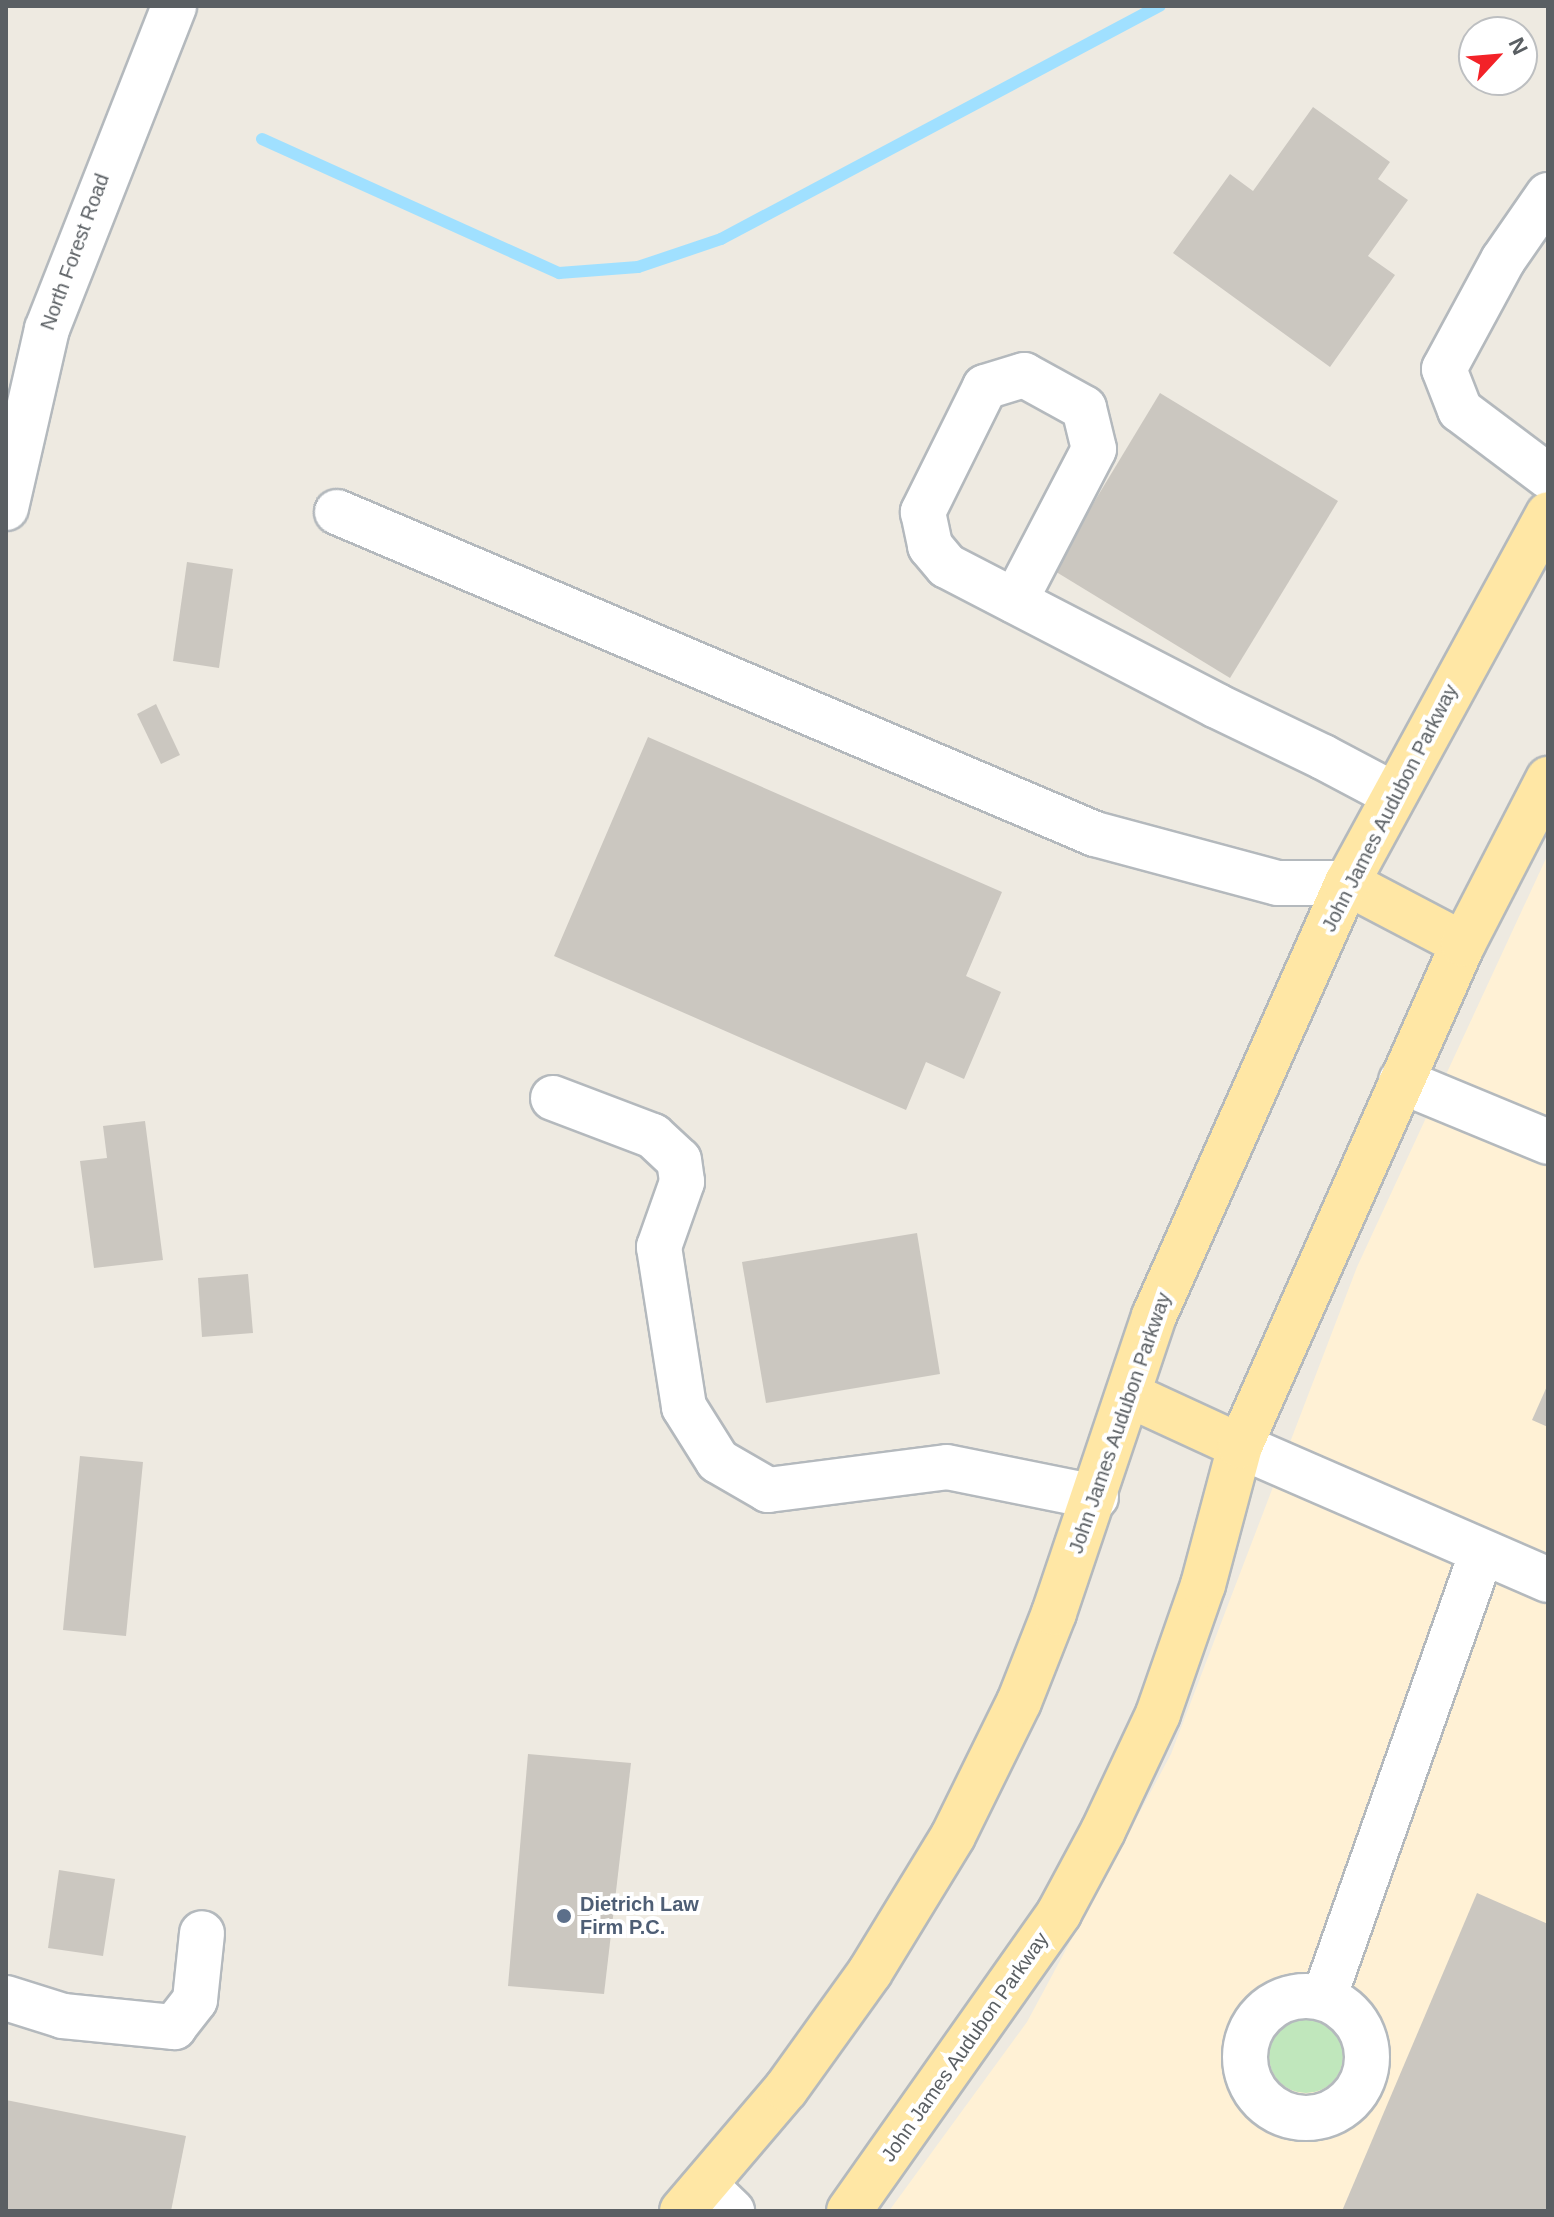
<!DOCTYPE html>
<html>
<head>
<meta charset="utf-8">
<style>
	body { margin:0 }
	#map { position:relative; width:1554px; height:2217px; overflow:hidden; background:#eeeae1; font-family:Helvetica,sans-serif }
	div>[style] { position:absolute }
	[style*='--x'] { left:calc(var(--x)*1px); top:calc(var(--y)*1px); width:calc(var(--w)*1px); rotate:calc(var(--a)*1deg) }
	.commercial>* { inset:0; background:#fff1d5 }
	.green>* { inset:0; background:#c0e7bc }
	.round { border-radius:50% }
	.stream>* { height:12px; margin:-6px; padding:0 6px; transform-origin:6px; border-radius:6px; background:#a0e0ff }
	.building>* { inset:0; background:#cbc7c0 }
	.roads { filter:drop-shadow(2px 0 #b4b9bd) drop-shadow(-2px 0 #b4b9bd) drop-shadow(0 2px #b4b9bd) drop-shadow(0 -2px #b4b9bd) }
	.minor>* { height:44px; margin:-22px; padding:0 22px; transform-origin:22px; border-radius:22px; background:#fff }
	.minor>.ring { margin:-22px; padding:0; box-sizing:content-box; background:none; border:44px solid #fff; border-radius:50% }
	.major>* { height:44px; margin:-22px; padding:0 22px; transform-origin:22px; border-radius:22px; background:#ffe7a5 }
	.dots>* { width:22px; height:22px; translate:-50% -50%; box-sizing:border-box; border:4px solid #fff; border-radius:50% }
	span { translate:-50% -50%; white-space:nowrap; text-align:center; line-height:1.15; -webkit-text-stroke:8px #fff; paint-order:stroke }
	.street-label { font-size:20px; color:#5a5f63 }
	.service-label { font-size:20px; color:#4e5e75; font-weight:700 }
	.left { translate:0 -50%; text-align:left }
	.frame { position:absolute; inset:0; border:8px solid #5a5f63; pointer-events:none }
	.north { position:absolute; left:1458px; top:16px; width:80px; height:80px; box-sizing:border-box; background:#fff; border:2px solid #bdbfc1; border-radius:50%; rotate:64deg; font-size:22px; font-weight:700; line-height:32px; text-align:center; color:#5a5f63 }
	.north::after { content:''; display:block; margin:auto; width:28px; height:36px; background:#f32228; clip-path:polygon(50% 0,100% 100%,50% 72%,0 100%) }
</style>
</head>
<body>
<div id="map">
	<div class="commercial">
		<div style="clip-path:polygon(1548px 854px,1548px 2211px,889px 2211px,1027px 2022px,1171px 1754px,1357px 1267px)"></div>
	</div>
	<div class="green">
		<div class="round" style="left:1269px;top:2019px;width:74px;height:74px"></div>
	</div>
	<div class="stream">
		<div style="--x:262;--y:139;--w:326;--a:24.3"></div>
		<div style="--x:559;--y:273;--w:79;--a:-4.3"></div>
		<div style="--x:638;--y:267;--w:88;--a:-18.6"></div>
		<div style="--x:721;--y:239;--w:497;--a:-28"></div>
	</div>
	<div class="building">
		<div style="clip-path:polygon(1313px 107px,1390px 162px,1378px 179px,1408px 200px,1368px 256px,1395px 275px,1330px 367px,1173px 253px,1230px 174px,1253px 191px)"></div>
		<div style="clip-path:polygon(1160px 393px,1338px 501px,1230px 678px,1053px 570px)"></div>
		<div style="clip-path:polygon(187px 562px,233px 569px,219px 668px,173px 661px)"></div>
		<div style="clip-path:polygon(156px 704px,180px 755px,161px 764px,137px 714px)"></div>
		<div style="clip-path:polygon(648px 737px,1002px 892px,966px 976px,1001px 992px,964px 1079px,926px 1062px,906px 1110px,554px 956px)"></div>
		<div style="clip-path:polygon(145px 1121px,163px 1260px,94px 1268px,80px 1161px,107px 1158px,103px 1126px)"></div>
		<div style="clip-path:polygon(917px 1233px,940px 1374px,766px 1403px,742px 1262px)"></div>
		<div style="clip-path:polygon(248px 1274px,253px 1333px,202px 1337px,198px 1278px)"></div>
		<div style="clip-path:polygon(1548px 1384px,1548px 1427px,1532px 1420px)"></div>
		<div style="clip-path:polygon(80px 1456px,143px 1462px,126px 1636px,63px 1630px)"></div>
		<div style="clip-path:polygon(528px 1754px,631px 1763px,604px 1994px,508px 1986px)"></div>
		<div style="clip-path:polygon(59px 1870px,115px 1879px,103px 1956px,48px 1948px)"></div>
		<div style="clip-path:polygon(1477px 1893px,1548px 1924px,1548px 2211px,1342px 2211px)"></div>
		<div style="clip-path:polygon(6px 2100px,186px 2136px,171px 2211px,6px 2211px)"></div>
	</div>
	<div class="roads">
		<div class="minor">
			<div style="--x:1548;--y:195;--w:79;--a:124.7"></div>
			<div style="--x:1503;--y:260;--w:124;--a:118.4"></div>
			<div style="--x:1444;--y:369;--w:44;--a:68.7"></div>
			<div style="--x:1460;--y:410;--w:110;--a:36.9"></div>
			<div style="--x:6;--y:508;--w:184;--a:-77.1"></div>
			<div style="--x:47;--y:329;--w:347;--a:-68.5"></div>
			<div style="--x:337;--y:512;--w:824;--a:23.02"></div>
			<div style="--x:1095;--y:834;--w:189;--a:15"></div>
			<div style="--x:1278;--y:883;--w:69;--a:0"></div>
			<div style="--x:1015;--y:601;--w:171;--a:-62.5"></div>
			<div style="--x:1094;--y:449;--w:42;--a:-103.7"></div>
			<div style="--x:1084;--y:408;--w:68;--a:-151.2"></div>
			<div style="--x:1024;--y:375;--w:41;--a:162.9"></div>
			<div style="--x:985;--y:387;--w:140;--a:116.4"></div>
			<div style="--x:923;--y:512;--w:35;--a:78"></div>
			<div style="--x:930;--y:546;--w:26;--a:50"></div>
			<div style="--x:947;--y:566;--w:304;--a:27.4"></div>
			<div style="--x:1217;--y:706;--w:118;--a:25.7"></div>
			<div style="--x:1323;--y:757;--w:79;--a:27.9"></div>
			<div style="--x:1401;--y:1081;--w:159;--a:22.5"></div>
			<div style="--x:553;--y:1098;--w:107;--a:20.8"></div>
			<div style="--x:653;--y:1136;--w:35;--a:43"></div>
			<div style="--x:679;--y:1160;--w:22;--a:82"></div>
			<div style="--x:682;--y:1182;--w:69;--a:109.5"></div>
			<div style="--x:659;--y:1247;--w:162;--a:81.1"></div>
			<div style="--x:684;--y:1407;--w:64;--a:57.8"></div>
			<div style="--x:718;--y:1461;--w:58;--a:30.1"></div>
			<div style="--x:768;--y:1490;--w:180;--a:-7.3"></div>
			<div style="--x:947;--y:1467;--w:152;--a:11.4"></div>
			<div style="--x:1240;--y:1446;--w:336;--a:23.5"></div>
			<div class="ring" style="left:1245px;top:1996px;width:78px;height:78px"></div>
			<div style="--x:6;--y:1998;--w:60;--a:17.5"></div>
			<div style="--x:63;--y:2016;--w:112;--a:5.7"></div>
			<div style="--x:174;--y:2027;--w:34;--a:-52"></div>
			<div style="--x:195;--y:2000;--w:67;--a:-84"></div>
			<div style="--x:1324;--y:1998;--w:473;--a:-70.5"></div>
			<div style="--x:707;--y:2187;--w:35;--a:44"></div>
		</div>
		<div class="major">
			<div style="--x:1347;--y:883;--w:131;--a:27.7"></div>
			<div style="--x:1129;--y:1395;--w:122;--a:24.7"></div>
			<div style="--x:682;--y:2211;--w:160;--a:-49.6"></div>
			<div style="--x:786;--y:2089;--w:144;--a:-54.3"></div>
			<div style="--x:870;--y:1972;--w:159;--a:-58.6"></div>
			<div style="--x:953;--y:1836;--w:149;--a:-63.8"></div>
			<div style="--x:1019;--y:1702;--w:96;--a:-68.5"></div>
			<div style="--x:1054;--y:1613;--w:313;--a:-71.4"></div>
			<div style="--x:1154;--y:1316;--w:474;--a:-66"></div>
			<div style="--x:1347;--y:883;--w:420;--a:-61.4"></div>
			<div style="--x:849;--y:2211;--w:365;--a:-54.8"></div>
			<div style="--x:1059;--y:1913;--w:93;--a:-61.8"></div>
			<div style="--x:1103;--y:1831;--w:129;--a:-64.8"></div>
			<div style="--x:1158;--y:1714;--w:137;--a:-70.8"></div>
			<div style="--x:1203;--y:1585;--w:144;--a:-75.1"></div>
			<div style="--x:1240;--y:1446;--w:549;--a:-66.05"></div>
			<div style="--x:1463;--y:944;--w:186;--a:-62.7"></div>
		</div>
	</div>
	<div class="dots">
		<div style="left:564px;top:1916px;background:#5c6f8a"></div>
	</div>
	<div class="street-label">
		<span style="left:75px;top:252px;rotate:-70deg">North Forest Road</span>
		<span style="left:1390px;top:808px;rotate:-63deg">John James Audubon Parkway</span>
		<span style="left:1120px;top:1423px;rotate:-71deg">John James Audubon Parkway</span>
		<span style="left:965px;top:2047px;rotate:-55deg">John James Audubon Parkway</span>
	</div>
	<div class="service-label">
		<span class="left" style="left:580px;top:1916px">Dietrich Law<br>Firm P.C.</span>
	</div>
	<div class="frame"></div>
	<div class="north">N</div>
</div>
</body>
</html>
